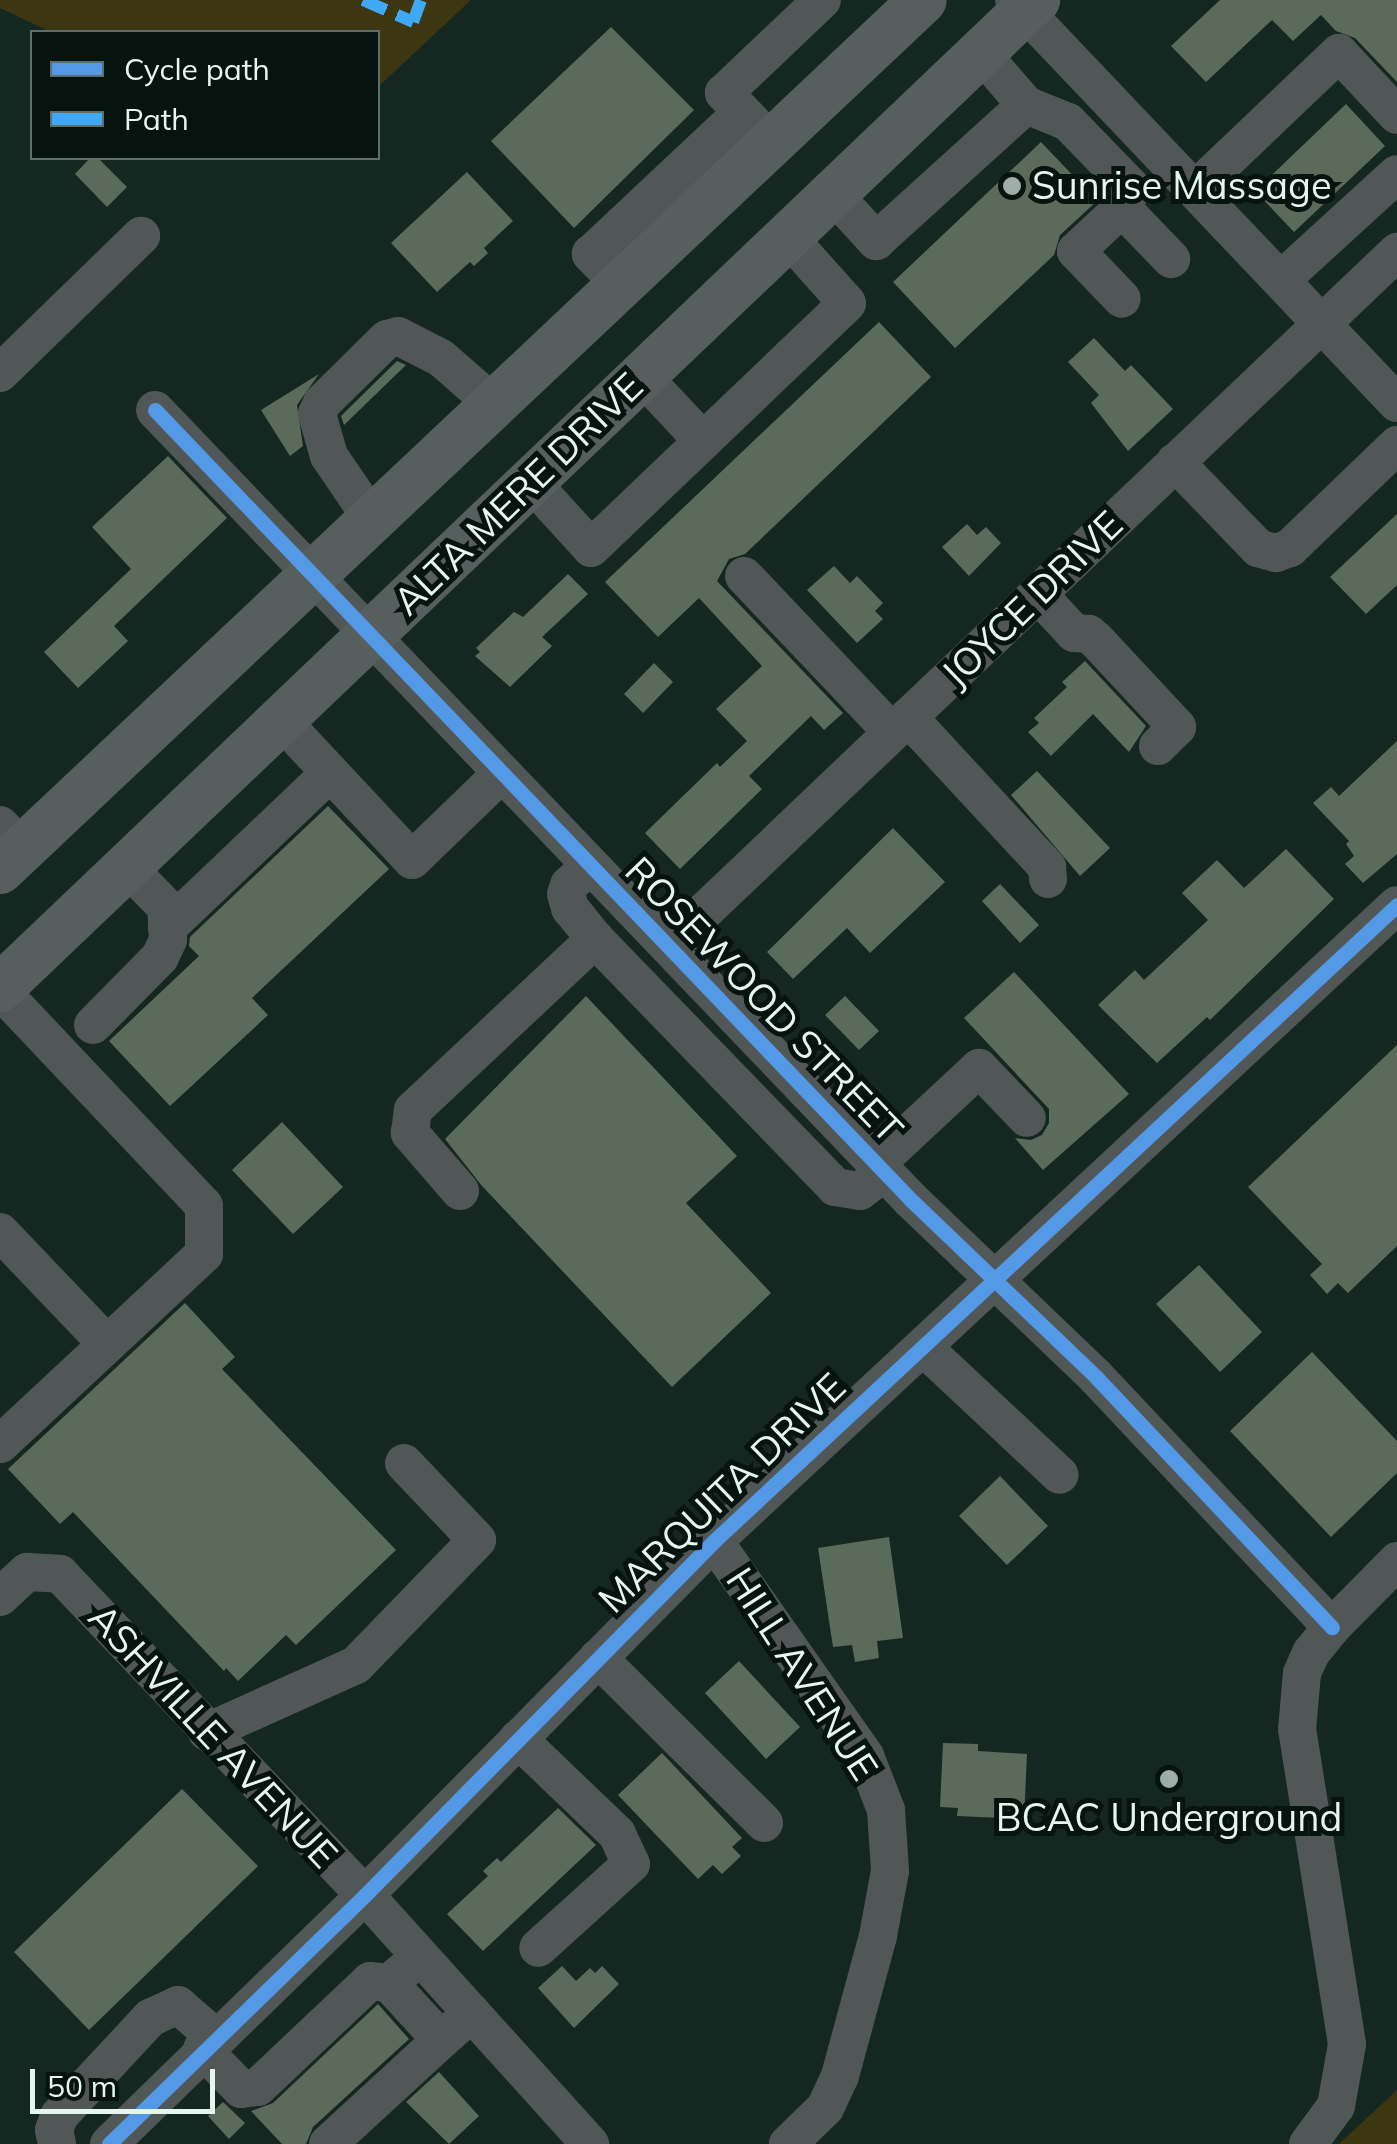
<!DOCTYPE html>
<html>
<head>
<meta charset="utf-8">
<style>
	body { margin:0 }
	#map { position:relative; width:1397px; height:2144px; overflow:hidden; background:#152721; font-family:Mulish,sans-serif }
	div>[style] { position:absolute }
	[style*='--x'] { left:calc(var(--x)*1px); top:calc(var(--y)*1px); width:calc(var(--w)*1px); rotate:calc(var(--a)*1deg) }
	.green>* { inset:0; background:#3c3710 }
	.building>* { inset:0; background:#5b6b5b }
	.minor>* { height:38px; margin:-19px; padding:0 19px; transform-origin:19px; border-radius:19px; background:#505756 }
	.major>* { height:48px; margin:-24px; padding:0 24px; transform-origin:24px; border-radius:24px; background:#565e5e }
	.quiet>* { height:12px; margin-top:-6px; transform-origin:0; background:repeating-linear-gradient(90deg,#3fa9f5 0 25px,transparent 0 37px) }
	.cycleway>* { height:15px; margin:-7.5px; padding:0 7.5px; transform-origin:7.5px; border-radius:7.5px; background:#5399e6 }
	.dots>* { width:28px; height:28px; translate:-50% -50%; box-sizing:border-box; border:5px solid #07130e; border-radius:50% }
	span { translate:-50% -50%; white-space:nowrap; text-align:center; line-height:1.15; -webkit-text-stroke:10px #07130e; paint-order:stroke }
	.poi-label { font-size:38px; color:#e4f6ee }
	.left { translate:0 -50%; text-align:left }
	.street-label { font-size:38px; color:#e4f6ee }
	.legend { position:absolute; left:30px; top:30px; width:350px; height:130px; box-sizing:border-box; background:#07130e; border:2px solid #5f6e68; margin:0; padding:12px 18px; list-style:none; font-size:30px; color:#e4f6ee }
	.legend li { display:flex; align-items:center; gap:20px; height:50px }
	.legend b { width:50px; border:2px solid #5f6e68 }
	.scale { position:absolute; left:30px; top:2069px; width:185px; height:45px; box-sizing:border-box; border:5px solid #e4f6ee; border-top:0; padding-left:12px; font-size:30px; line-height:35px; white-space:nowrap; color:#e4f6ee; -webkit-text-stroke:8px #07130e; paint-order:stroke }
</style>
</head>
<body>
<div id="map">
	<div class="green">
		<div style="clip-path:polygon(0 0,471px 0,378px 87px,378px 32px,51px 32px,0 8px)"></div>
		<div style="clip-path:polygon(1397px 2090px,1397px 2144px,1339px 2144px)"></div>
	</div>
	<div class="building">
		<div style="clip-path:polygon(1220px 0,1397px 0,1397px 82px,1355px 38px,1336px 31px,1321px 15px,1293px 41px,1272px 20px,1206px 82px,1171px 46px)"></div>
		<div style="clip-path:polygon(611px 27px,694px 110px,574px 228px,491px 141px)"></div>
		<div style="clip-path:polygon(1346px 104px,1385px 146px,1294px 232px,1255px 191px)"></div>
		<div style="clip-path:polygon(1041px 142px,1097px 201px,1060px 235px,1054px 255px,955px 348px,893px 282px)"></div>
		<div style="clip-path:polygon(90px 158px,98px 158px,127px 187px,107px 207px,75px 174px)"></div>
		<div style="clip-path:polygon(467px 172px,513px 221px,484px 248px,488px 253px,474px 266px,470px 262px,437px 292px,391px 243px)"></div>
		<div style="clip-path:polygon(879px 322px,931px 377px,745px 554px,729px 559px,717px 581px,843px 713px,824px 730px,811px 716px,749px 776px,762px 789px,680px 869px,645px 833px,717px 763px,720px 767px,747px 741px,716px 709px,762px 666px,699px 598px,658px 637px,605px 582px)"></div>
		<div style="clip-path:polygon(1094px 338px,1125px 371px,1131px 365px,1173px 409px,1128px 451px,1091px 403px,1099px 395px,1068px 362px)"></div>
		<div style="clip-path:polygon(397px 361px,406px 365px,344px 425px,341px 416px)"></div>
		<div style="clip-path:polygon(319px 374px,297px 405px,303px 446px,290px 456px,261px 410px)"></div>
		<div style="clip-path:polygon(168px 456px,227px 518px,114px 626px,128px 641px,78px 688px,44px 652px,131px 569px,92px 527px)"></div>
		<div style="clip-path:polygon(1397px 514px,1397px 585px,1366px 614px,1330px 577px)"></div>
		<div style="clip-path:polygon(967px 524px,977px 535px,986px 527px,1001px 543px,969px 576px,942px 547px)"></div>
		<div style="clip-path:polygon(834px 566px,850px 583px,857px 576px,883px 603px,875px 611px,883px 619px,857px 643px,807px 590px)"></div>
		<div style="clip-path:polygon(568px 574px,588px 594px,542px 637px,552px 646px,510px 687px,475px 656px,480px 652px,476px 648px,514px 612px,523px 617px)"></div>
		<div style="clip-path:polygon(1085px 661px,1146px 726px,1129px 752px,1093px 714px,1051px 756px,1028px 732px,1039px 723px,1034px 718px,1067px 687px,1062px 682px)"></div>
		<div style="clip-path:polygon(654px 663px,673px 682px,643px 713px,624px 694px)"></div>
		<div style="clip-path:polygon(1397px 741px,1397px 854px,1363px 883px,1345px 864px,1354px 856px,1346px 844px,1349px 841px,1313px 803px,1331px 787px,1339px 796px)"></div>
		<div style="clip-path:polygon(1037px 771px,1110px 848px,1080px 876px,1011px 795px)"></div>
		<div style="clip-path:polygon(328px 806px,389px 869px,252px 998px,268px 1015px,170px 1106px,109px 1041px,199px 956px,189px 946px,190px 937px)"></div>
		<div style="clip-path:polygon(893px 828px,945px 882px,870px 953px,847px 928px,793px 979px,767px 952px)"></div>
		<div style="clip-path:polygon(1286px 849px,1334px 899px,1210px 1020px,1207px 1017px,1157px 1063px,1098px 1005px,1135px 970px,1144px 980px,1208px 920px,1182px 893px,1217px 860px,1244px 888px)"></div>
		<div style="clip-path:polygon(1000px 884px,1039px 925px,1020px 943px,982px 901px)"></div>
		<div style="clip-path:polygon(1014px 972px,1129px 1094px,1043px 1170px,1015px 1138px,1031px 1140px,1042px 1135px,1049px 1123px,1049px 1109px,964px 1018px)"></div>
		<div style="clip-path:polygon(586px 996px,737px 1156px,686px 1203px,771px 1293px,672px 1387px,482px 1186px,445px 1139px)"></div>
		<div style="clip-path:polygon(845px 996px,879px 1031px,859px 1050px,825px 1015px)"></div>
		<div style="clip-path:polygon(1397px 1045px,1397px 1246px,1348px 1293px,1338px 1283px,1327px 1294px,1310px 1275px,1322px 1264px,1248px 1187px)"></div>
		<div style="clip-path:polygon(282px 1122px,343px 1187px,293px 1234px,232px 1170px)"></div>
		<div style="clip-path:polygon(1199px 1265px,1262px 1332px,1220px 1372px,1156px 1304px)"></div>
		<div style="clip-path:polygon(185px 1303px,235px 1357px,222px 1369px,396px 1550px,296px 1645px,286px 1635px,238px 1681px,226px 1668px,224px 1671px,73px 1512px,60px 1524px,8px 1469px)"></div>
		<div style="clip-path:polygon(1312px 1352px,1397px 1441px,1397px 1473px,1331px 1537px,1230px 1431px)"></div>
		<div style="clip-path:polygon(1000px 1476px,1048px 1526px,1007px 1565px,959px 1516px)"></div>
		<div style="clip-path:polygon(889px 1537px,903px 1638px,877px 1641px,879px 1658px,855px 1662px,852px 1645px,833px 1647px,818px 1548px)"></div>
		<div style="clip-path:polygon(739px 1661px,800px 1727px,766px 1759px,705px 1693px)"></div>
		<div style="clip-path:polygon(943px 1743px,978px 1744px,978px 1751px,1027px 1754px,1024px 1819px,957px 1816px,958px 1808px,940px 1807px)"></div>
		<div style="clip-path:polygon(662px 1753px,742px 1838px,732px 1847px,741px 1856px,722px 1874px,713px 1865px,698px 1879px,618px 1795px)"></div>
		<div style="clip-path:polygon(182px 1789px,258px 1866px,89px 2030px,14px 1952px)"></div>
		<div style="clip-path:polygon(558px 1808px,596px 1845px,483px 1951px,447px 1914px,488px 1876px,483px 1871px,497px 1858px,501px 1862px)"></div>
		<div style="clip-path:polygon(562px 1966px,576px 1981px,590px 1968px,595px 1973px,602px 1966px,619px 1984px,574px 2028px,538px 1988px)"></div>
		<div style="clip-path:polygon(378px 2004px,409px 2039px,313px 2127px,306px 2144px,282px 2144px,251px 2111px,273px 2103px)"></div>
		<div style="clip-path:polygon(439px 2072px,479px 2116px,449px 2144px,406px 2102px)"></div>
		<div style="clip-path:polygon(223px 2102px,245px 2123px,229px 2139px,208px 2116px)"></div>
	</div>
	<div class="minor">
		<div style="--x:1014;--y:0;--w:556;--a:46.46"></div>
		<div style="--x:1026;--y:105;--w:45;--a:22"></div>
		<div style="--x:1068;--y:122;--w:92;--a:45.9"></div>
		<div style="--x:1132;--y:188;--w:22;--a:117"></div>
		<div style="--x:1122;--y:208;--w:63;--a:136.9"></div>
		<div style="--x:1076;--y:251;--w:66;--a:46.2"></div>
		<div style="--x:753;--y:123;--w:42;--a:-134"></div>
		<div style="--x:724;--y:93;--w:135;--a:-43.5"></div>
		<div style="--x:1195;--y:190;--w:199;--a:-43.6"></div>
		<div style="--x:1339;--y:53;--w:85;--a:46.9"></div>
		<div style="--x:833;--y:194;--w:64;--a:47.5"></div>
		<div style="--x:876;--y:241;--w:202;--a:-42.2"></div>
		<div style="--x:1026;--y:105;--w:69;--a:-130.9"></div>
		<div style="--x:1122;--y:208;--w:71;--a:46.1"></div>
		<div style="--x:1281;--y:280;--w:157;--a:-42.4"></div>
		<div style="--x:622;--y:286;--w:45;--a:-134.1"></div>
		<div style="--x:591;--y:254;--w:207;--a:-43.2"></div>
		<div style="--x:0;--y:373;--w:197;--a:-44.2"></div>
		<div style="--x:642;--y:376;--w:89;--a:46.8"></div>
		<div style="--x:155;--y:410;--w:1093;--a:46.26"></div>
		<div style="--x:911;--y:1200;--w:256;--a:43.7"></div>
		<div style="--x:1096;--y:1377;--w:344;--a:46.7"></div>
		<div style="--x:1175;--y:462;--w:120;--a:46"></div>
		<div style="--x:1258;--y:548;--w:19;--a:16"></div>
		<div style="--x:1276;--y:553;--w:15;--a:-20"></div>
		<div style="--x:1290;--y:548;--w:149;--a:-43.9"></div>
		<div style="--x:531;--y:482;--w:89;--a:47.7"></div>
		<div style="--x:591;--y:548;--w:354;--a:-43.7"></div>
		<div style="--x:847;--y:303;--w:89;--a:-131.8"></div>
		<div style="--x:374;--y:522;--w:80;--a:-124.3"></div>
		<div style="--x:329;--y:456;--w:44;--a:-105.9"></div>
		<div style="--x:317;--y:414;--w:12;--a:-66"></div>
		<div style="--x:322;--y:403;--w:91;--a:-44.6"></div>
		<div style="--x:387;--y:339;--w:11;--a:-15"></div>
		<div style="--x:398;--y:336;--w:48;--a:27.1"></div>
		<div style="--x:441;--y:358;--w:73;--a:41.1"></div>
		<div style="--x:744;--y:576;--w:215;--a:46.5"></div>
		<div style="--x:1038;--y:594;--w:53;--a:47.3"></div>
		<div style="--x:1074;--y:633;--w:15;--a:4"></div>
		<div style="--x:1089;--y:634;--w:9;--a:41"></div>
		<div style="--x:1096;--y:640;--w:119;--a:47"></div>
		<div style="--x:1177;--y:727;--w:27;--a:135"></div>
		<div style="--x:908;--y:717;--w:205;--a:47.2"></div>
		<div style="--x:1047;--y:867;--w:12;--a:85"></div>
		<div style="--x:282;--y:721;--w:190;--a:46.9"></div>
		<div style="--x:412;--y:860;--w:125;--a:-44"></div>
		<div style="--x:0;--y:825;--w:33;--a:46"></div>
		<div style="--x:590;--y:865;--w:29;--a:136"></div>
		<div style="--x:569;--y:885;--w:9;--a:108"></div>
		<div style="--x:566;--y:894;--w:15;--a:74"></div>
		<div style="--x:570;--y:908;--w:40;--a:51"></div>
		<div style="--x:595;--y:939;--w:345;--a:45.9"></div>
		<div style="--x:835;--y:1187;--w:25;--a:9"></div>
		<div style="--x:860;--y:1191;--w:31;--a:-38"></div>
		<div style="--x:167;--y:928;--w:225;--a:-43.6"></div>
		<div style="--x:668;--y:946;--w:1007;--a:-43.59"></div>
		<div style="--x:0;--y:990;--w:297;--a:46.6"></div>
		<div style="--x:204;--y:1206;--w:48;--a:90"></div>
		<div style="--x:204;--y:1254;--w:279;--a:137"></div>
		<div style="--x:93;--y:1025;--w:95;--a:-45.4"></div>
		<div style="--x:160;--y:957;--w:19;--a:-65"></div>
		<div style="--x:168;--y:940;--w:33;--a:-93"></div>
		<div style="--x:166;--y:907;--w:54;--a:-134.3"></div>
		<div style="--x:876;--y:1164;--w:141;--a:-43"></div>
		<div style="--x:979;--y:1068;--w:69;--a:46.2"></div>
		<div style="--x:460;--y:1191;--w:77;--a:-130.8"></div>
		<div style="--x:410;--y:1133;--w:23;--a:-83"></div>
		<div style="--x:413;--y:1110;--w:250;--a:-43.2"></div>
		<div style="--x:0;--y:1232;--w:155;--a:46.3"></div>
		<div style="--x:923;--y:1347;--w:187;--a:43.1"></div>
		<div style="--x:714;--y:1541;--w:263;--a:54.9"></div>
		<div style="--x:865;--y:1756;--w:58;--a:68.7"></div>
		<div style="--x:886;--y:1810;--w:61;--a:86.2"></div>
		<div style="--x:890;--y:1871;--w:66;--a:100.5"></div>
		<div style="--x:878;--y:1936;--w:145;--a:105.2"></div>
		<div style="--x:840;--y:2076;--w:35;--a:115"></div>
		<div style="--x:825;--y:2108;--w:52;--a:135.8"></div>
		<div style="--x:0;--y:1597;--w:37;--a:-43"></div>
		<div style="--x:27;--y:1572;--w:33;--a:3"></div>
		<div style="--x:60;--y:1574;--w:443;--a:46.5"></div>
		<div style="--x:365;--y:1895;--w:336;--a:47.9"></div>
		<div style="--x:598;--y:1658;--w:234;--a:44.8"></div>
		<div style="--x:207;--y:1732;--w:163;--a:-24.2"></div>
		<div style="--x:356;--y:1665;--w:174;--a:-45.9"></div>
		<div style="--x:477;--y:1540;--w:106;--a:-133.5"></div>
		<div style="--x:518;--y:1739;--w:137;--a:43.8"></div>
		<div style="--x:617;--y:1834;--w:33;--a:65"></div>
		<div style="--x:631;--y:1864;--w:125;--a:137.9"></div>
		<div style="--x:408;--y:1967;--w:25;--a:140"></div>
		<div style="--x:389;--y:1983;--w:77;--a:47.6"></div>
		<div style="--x:441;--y:2040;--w:41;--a:-41.1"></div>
		<div style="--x:202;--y:2049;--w:56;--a:45.7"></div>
		<div style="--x:241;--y:2089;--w:17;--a:-7"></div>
		<div style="--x:258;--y:2087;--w:154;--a:-43.4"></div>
		<div style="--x:370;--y:1981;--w:19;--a:6"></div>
		<div style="--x:57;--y:2144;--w:14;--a:-102"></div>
		<div style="--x:54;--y:2130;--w:15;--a:-70"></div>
		<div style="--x:59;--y:2116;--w:134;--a:-47.1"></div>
		<div style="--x:150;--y:2018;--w:31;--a:-25"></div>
		<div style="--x:178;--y:2005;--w:49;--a:40.9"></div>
		<div style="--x:109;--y:2144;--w:357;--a:-44.2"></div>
		<div style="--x:365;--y:1895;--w:497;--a:-45.4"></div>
		<div style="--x:714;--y:1541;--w:933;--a:-42.96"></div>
		<div style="--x:328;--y:2144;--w:154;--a:-42.6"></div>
		<div style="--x:1308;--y:2144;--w:47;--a:-53.6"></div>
		<div style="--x:1336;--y:2106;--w:63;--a:-79.9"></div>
		<div style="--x:1347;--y:2044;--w:318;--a:-99"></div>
		<div style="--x:1297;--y:1730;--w:57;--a:-85"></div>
		<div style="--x:1302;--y:1673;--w:22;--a:-66"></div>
		<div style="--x:1311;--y:1653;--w:33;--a:-51"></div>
		<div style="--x:1332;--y:1627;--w:93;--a:-45.4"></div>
	</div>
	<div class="major">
		<div style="--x:0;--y:870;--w:1268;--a:-43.31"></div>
		<div style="--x:0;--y:988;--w:1432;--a:-43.64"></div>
	</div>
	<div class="quiet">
		<div style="--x:363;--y:0;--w:55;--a:23.7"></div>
		<div style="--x:413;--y:22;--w:23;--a:-70"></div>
	</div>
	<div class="cycleway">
		<div style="--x:155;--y:410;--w:1093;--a:46.26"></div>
		<div style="--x:911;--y:1200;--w:256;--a:43.7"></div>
		<div style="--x:1096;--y:1377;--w:344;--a:46.7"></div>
		<div style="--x:109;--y:2144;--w:357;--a:-44.2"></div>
		<div style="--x:365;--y:1895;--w:497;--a:-45.4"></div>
		<div style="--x:714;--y:1541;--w:933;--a:-42.96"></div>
	</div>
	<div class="dots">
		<div style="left:1012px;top:186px;background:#9caea6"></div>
		<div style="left:1169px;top:1779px;background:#9caea6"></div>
	</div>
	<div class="poi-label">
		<span class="left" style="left:1032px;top:186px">Sunrise Massage</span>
		<span style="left:1169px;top:1818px">BCAC Underground</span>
	</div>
	<div class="street-label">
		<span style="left:518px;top:494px;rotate:-44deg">ALTA MERE DRIVE</span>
		<span style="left:1032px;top:599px;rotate:-44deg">JOYCE DRIVE</span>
		<span style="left:764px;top:1000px;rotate:46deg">ROSEWOOD STREET</span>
		<span style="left:722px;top:1493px;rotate:-44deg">MARQUITA DRIVE</span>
		<span style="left:802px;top:1674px;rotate:57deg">HILL AVENUE</span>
		<span style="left:213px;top:1736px;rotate:47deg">ASHVILLE AVENUE</span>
	</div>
	<ul class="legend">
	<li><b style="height:12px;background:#5399e6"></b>Cycle path</li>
	<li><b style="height:12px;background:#3fa9f5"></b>Path</li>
	</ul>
	<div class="scale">50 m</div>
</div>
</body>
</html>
